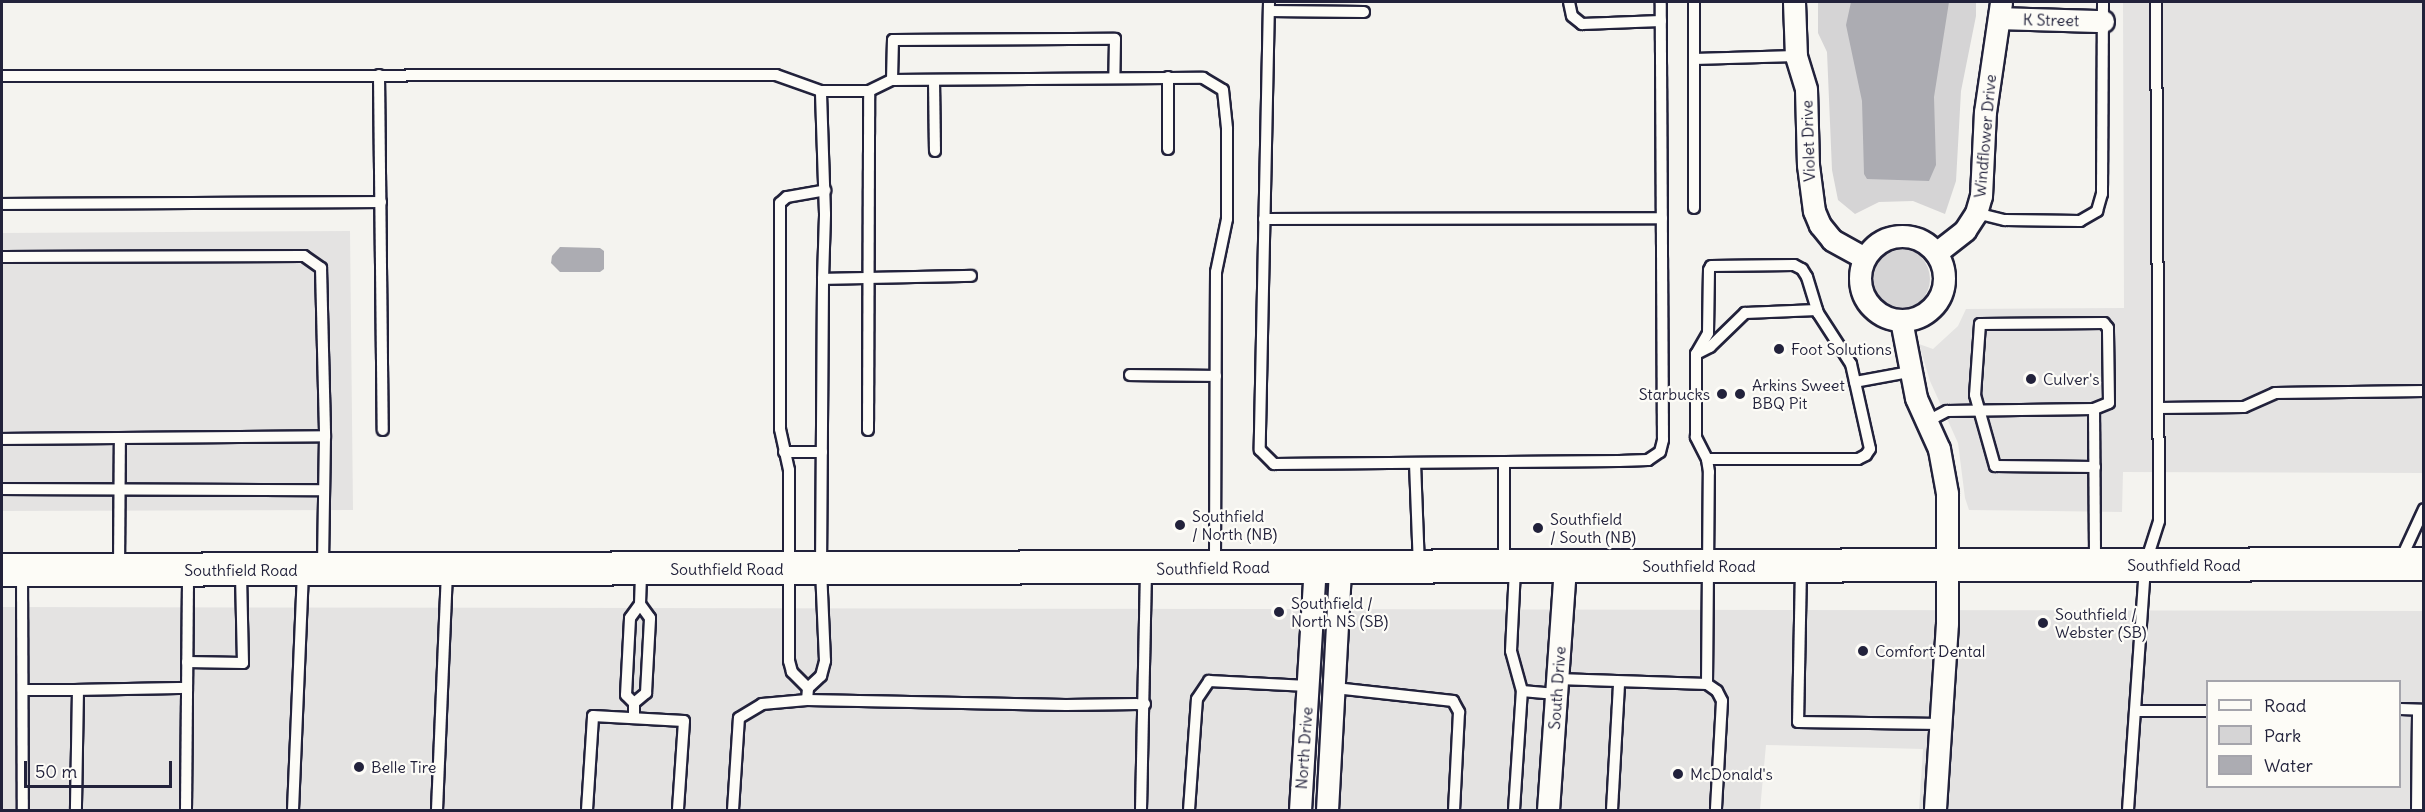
<!DOCTYPE html>
<html>
<head>
<meta charset="utf-8">
<style>
	body { margin:0 }
	#map { position:relative; width:2425px; height:812px; overflow:hidden; background:#f4f3ef; font-family:Delius,sans-serif }
	div>[style] { position:absolute }
	[style*='--x'] { left:calc(var(--x)*1px); top:calc(var(--y)*1px); width:calc(var(--w)*1px); rotate:calc(var(--a)*1deg) }
	.built>* { inset:0; background:#e4e3e2 }
	.green>* { inset:0; background:#d5d4d5 }
	.round { border-radius:50% }
	.water>* { inset:0; background:#acacb2 }
	.roads { filter:drop-shadow(2px 0 #22223b) drop-shadow(-2px 0 #22223b) drop-shadow(0 2px #22223b) drop-shadow(0 -2px #22223b) }
	.lane>* { height:10px; margin:-5px; padding:0 5px; transform-origin:5px; border-radius:5px; background:#fdfcf7 }
	.street>* { height:21px; margin:-10.5px; padding:0 10.5px; transform-origin:10.5px; border-radius:10.5px; background:#fdfcf7 }
	.street>.ring { margin:-10.5px; padding:0; box-sizing:content-box; background:none; border:21px solid #fdfcf7; border-radius:50% }
	.secondary>* { height:32px; margin:-16px; padding:0 16px; transform-origin:16px; border-radius:16px; background:#fdfcf7 }
	.dots>* { width:16px; height:16px; translate:-50% -50%; box-sizing:border-box; border:3px solid #fdfcf7; border-radius:50% }
	span { translate:-50% -50%; white-space:nowrap; text-align:center; line-height:1.15; -webkit-text-stroke:4.5px #fdfcf7; paint-order:stroke }
	.street-label { font-size:16px; color:#22223b }
	.poi-label { font-size:16px; color:#22223b }
	.left { translate:0 -50%; text-align:left }
	.right { translate:-100% -50%; text-align:right }
	.frame { position:absolute; inset:0; border:3px solid #22223b; pointer-events:none }
	.legend { position:absolute; left:2206px; top:680px; width:195px; height:108px; box-sizing:border-box; background:#fdfcf7; border:2px solid #a5a5ac; margin:0; padding:8px 10px; list-style:none; font-size:18px; color:#22223b }
	.legend li { display:flex; align-items:center; gap:12px; height:30px }
	.legend b { width:30px; border:2px solid #a5a5ac }
	.scale { position:absolute; left:24px; top:761px; width:148px; height:27px; box-sizing:border-box; border:3px solid #22223b; border-top:0; padding-left:8px; font-size:18px; line-height:21px; white-space:nowrap; color:#22223b; -webkit-text-stroke:4px #fdfcf7; paint-order:stroke }
</style>
</head>
<body>
<div id="map">
	<div class="built">
		<div style="clip-path:polygon(2123px 2px,2423px 2px,2423px 473px,2123px 472px,2122px 512px,1969px 510px,1965px 498px,1958px 443px,1930px 381px,1919px 344px,1933px 349px,1958px 326px,1966px 309px,2124px 308px)"></div>
		<div style="clip-path:polygon(350px 231px,353px 510px,2px 511px,2px 233px)"></div>
		<div style="clip-path:polygon(evenodd,2px 607px,2423px 611px,2423px 810px,1919px 810px,1923px 749px,1766px 745px,1760px 810px,2px 810px,2px 607px,2208px 682px,2400px 682px,2400px 786px,2208px 786px,2208px 682px)"></div>
	</div>
	<div class="green">
		<div style="clip-path:polygon(1818px 2px,1976px 2px,1976px 16px,1961px 91px,1956px 181px,1945px 214px,1913px 201px,1879px 202px,1855px 214px,1838px 200px,1832px 170px,1827px 52px,1818px 33px)"></div>
		<div class="round" style="left:1868px;top:248px;width:62px;height:62px"></div>
	</div>
	<div class="water">
		<div style="clip-path:polygon(1851px 2px,1949px 2px,1934px 97px,1936px 165px,1929px 181px,1867px 179px,1864px 174px,1862px 101px,1846px 25px)"></div>
		<div style="clip-path:polygon(560px 247px,600px 248px,604px 251px,604px 269px,600px 272px,560px 272px,551px 263px,552px 256px)"></div>
	</div>
	<div class="roads">
		<div class="lane">
			<div style="--x:1269;--y:2;--w:448;--a:91.2"></div>
			<div style="--x:1260;--y:450;--w:20;--a:45"></div>
			<div style="--x:1274;--y:464;--w:345;--a:-0.5"></div>
			<div style="--x:1619;--y:461;--w:29;--a:-2"></div>
			<div style="--x:1648;--y:460;--w:14;--a:-34"></div>
			<div style="--x:1660;--y:452;--w:12;--a:-76"></div>
			<div style="--x:1663;--y:440;--w:438;--a:-90.3"></div>
			<div style="--x:1569;--y:2;--w:14;--a:78"></div>
			<div style="--x:1572;--y:16;--w:13;--a:39"></div>
			<div style="--x:1582;--y:24;--w:79;--a:-2.2"></div>
			<div style="--x:1694;--y:2;--w:206;--a:90"></div>
			<div style="--x:1269;--y:11;--w:95;--a:0.6"></div>
			<div style="--x:1694;--y:59;--w:102;--a:-1.7"></div>
			<div style="--x:379;--y:75;--w:355;--a:89.4"></div>
			<div style="--x:2;--y:76;--w:774;--a:-0.07"></div>
			<div style="--x:776;--y:75;--w:48;--a:19.6"></div>
			<div style="--x:821;--y:91;--w:48;--a:0"></div>
			<div style="--x:869;--y:91;--w:25;--a:-26"></div>
			<div style="--x:892;--y:80;--w:311;--a:-0.4"></div>
			<div style="--x:1203;--y:78;--w:23;--a:31"></div>
			<div style="--x:1223;--y:90;--w:39;--a:84"></div>
			<div style="--x:1227;--y:129;--w:90;--a:90"></div>
			<div style="--x:1227;--y:219;--w:54;--a:101.7"></div>
			<div style="--x:1216;--y:272;--w:293;--a:90.2"></div>
			<div style="--x:1168;--y:77;--w:72;--a:90"></div>
			<div style="--x:892;--y:80;--w:40;--a:-88.6"></div>
			<div style="--x:893;--y:40;--w:222;--a:-0.3"></div>
			<div style="--x:1115;--y:39;--w:39;--a:91"></div>
			<div style="--x:934;--y:81;--w:70;--a:89.2"></div>
			<div style="--x:2;--y:204;--w:379;--a:-0.3"></div>
			<div style="--x:1976;--y:213;--w:30;--a:14"></div>
			<div style="--x:2005;--y:220;--w:75;--a:0.8"></div>
			<div style="--x:2080;--y:221;--w:20;--a:-30"></div>
			<div style="--x:2097;--y:211;--w:18;--a:-74"></div>
			<div style="--x:2102;--y:194;--w:192;--a:-89.7"></div>
			<div style="--x:1264;--y:219;--w:398;--a:-0.1"></div>
			<div style="--x:2;--y:257;--w:302;--a:-0.2"></div>
			<div style="--x:304;--y:256;--w:21;--a:35"></div>
			<div style="--x:321;--y:268;--w:168;--a:88.6"></div>
			<div style="--x:823;--y:279;--w:148;--a:-1.2"></div>
			<div style="--x:1696;--y:354;--w:16;--a:-27"></div>
			<div style="--x:1710;--y:347;--w:49;--a:-44.2"></div>
			<div style="--x:1745;--y:313;--w:72;--a:-2.4"></div>
			<div style="--x:1130;--y:375;--w:86;--a:0.7"></div>
			<div style="--x:1855;--y:382;--w:55;--a:-10.5"></div>
			<div style="--x:2159;--y:408;--w:85;--a:-0.7"></div>
			<div style="--x:2244;--y:407;--w:34;--a:-24"></div>
			<div style="--x:2275;--y:393;--w:149;--a:-0.8"></div>
			<div style="--x:2094;--y:409;--w:16;--a:-22"></div>
			<div style="--x:2109;--y:403;--w:75;--a:-90.8"></div>
			<div style="--x:2108;--y:328;--w:6;--a:-129"></div>
			<div style="--x:2104;--y:323;--w:124;--a:179.5"></div>
			<div style="--x:1980;--y:324;--w:71;--a:94"></div>
			<div style="--x:1975;--y:395;--w:74;--a:74.3"></div>
			<div style="--x:1995;--y:466;--w:100;--a:0.6"></div>
			<div style="--x:1926;--y:422;--w:24;--a:-28"></div>
			<div style="--x:1947;--y:411;--w:147;--a:-0.8"></div>
			<div style="--x:2094;--y:409;--w:153;--a:89.6"></div>
			<div style="--x:868;--y:430;--w:339;--a:-89.8"></div>
			<div style="--x:2;--y:439;--w:323;--a:-0.5"></div>
			<div style="--x:325;--y:436;--w:132;--a:90.9"></div>
			<div style="--x:784;--y:452;--w:38;--a:0"></div>
			<div style="--x:1415;--y:463;--w:102;--a:87.8"></div>
			<div style="--x:1504;--y:463;--w:102;--a:90"></div>
			<div style="--x:2;--y:489;--w:321;--a:0.2"></div>
			<div style="--x:2400;--y:561;--w:57;--a:-65.2"></div>
			<div style="--x:119;--y:567;--w:129;--a:-89.6"></div>
			<div style="--x:1801;--y:568;--w:154;--a:91.1"></div>
			<div style="--x:1798;--y:722;--w:143;--a:0.8"></div>
			<div style="--x:22;--y:574;--w:236;--a:89.8"></div>
			<div style="--x:187;--y:662;--w:56;--a:1"></div>
			<div style="--x:243;--y:663;--w:90;--a:-91.3"></div>
			<div style="--x:1557;--y:679;--w:150;--a:1.9"></div>
			<div style="--x:1707;--y:684;--w:12;--a:35"></div>
			<div style="--x:1717;--y:691;--w:11;--a:63"></div>
			<div style="--x:1722;--y:701;--w:109;--a:93.2"></div>
			<div style="--x:1707;--y:684;--w:212;--a:-89.5"></div>
			<div style="--x:1709;--y:472;--w:13;--a:-99"></div>
			<div style="--x:1707;--y:459;--w:25;--a:-117"></div>
			<div style="--x:1696;--y:437;--w:83;--a:-90"></div>
			<div style="--x:1696;--y:354;--w:24;--a:-60"></div>
			<div style="--x:1708;--y:333;--w:63;--a:-89.1"></div>
			<div style="--x:1709;--y:270;--w:4;--a:-63"></div>
			<div style="--x:1711;--y:266;--w:83;--a:-0.7"></div>
			<div style="--x:1794;--y:265;--w:9;--a:27"></div>
			<div style="--x:1802;--y:269;--w:9;--a:58"></div>
			<div style="--x:1807;--y:277;--w:38;--a:73"></div>
			<div style="--x:1818;--y:313;--w:61;--a:57.1"></div>
			<div style="--x:1851;--y:364;--w:87;--a:77.4"></div>
			<div style="--x:1870;--y:449;--w:7;--a:124"></div>
			<div style="--x:1866;--y:455;--w:9;--a:153"></div>
			<div style="--x:1858;--y:459;--w:151;--a:180"></div>
			<div style="--x:808;--y:688;--w:18;--a:-43"></div>
			<div style="--x:821;--y:676;--w:16;--a:-75"></div>
			<div style="--x:825;--y:661;--w:92;--a:-92.5"></div>
			<div style="--x:821;--y:569;--w:290;--a:-89.6"></div>
			<div style="--x:823;--y:279;--w:65;--a:-88.2"></div>
			<div style="--x:825;--y:214;--w:123;--a:-91.9"></div>
			<div style="--x:1335;--y:688;--w:119;--a:6.3"></div>
			<div style="--x:1453;--y:701;--w:13;--a:61"></div>
			<div style="--x:1459;--y:712;--w:98;--a:92.9"></div>
			<div style="--x:23;--y:690;--w:55;--a:0"></div>
			<div style="--x:78;--y:690;--w:120;--a:91"></div>
			<div style="--x:78;--y:690;--w:109;--a:-1.1"></div>
			<div style="--x:1522;--y:691;--w:34;--a:5"></div>
			<div style="--x:807;--y:700;--w:259;--a:1.1"></div>
			<div style="--x:1066;--y:705;--w:79;--a:-0.7"></div>
			<div style="--x:634;--y:703;--w:16;--a:-40"></div>
			<div style="--x:646;--y:693;--w:75;--a:-86.9"></div>
			<div style="--x:650;--y:618;--w:17;--a:-126"></div>
			<div style="--x:2400;--y:709;--w:23;--a:2"></div>
			<div style="--x:2135;--y:711;--w:73;--a:0"></div>
			<div style="--x:634;--y:718;--w:15;--a:-90"></div>
			<div style="--x:634;--y:703;--w:11;--a:-135"></div>
			<div style="--x:626;--y:695;--w:77;--a:-87"></div>
			<div style="--x:630;--y:618;--w:17;--a:-54"></div>
			<div style="--x:640;--y:604;--w:32;--a:-88"></div>
			<div style="--x:186;--y:810;--w:236;--a:-89.5"></div>
			<div style="--x:293;--y:810;--w:240;--a:-87.6"></div>
			<div style="--x:437;--y:810;--w:239;--a:-87.6"></div>
			<div style="--x:587;--y:810;--w:94;--a:-86.3"></div>
			<div style="--x:593;--y:716;--w:91;--a:3.1"></div>
			<div style="--x:684;--y:721;--w:89;--a:93.9"></div>
			<div style="--x:733;--y:810;--w:92;--a:-86.3"></div>
			<div style="--x:739;--y:718;--w:27;--a:-31"></div>
			<div style="--x:762;--y:704;--w:45;--a:-5.1"></div>
			<div style="--x:807;--y:700;--w:12;--a:-85"></div>
			<div style="--x:808;--y:688;--w:23;--a:-135"></div>
			<div style="--x:792;--y:672;--w:11;--a:-105"></div>
			<div style="--x:789;--y:661;--w:191;--a:-90"></div>
			<div style="--x:789;--y:470;--w:42;--a:-102.4"></div>
			<div style="--x:780;--y:429;--w:226;--a:-90"></div>
			<div style="--x:780;--y:203;--w:9;--a:-41"></div>
			<div style="--x:787;--y:197;--w:39;--a:-10"></div>
			<div style="--x:1141;--y:810;--w:241;--a:-88.8"></div>
			<div style="--x:1189;--y:810;--w:111;--a:-85.9"></div>
			<div style="--x:1197;--y:699;--w:22;--a:-56"></div>
			<div style="--x:1209;--y:681;--w:99;--a:2.9"></div>
			<div style="--x:1514;--y:810;--w:119;--a:-86.2"></div>
			<div style="--x:1522;--y:691;--w:41;--a:-105.4"></div>
			<div style="--x:1511;--y:651;--w:81;--a:-87.2"></div>
			<div style="--x:1612;--y:810;--w:127;--a:-86.8"></div>
			<div style="--x:2128;--y:810;--w:246;--a:-86"></div>
			<div style="--x:2145;--y:565;--w:46;--a:-72.3"></div>
			<div style="--x:2159;--y:521;--w:519;--a:-90.33"></div>
			<div style="--x:2417;--y:810;--w:100;--a:-89.4"></div>
		</div>
		<div class="street">
			<div style="--x:1794;--y:2;--w:54;--a:87.9"></div>
			<div style="--x:1796;--y:56;--w:34;--a:73"></div>
			<div style="--x:1806;--y:89;--w:76;--a:88.5"></div>
			<div style="--x:1808;--y:165;--w:46;--a:82.6"></div>
			<div style="--x:1814;--y:211;--w:15;--a:67"></div>
			<div style="--x:1820;--y:225;--w:19;--a:51"></div>
			<div style="--x:1832;--y:240;--w:37;--a:29"></div>
			<div style="--x:1999;--y:18;--w:104;--a:1.7"></div>
			<div class="ring" style="left:1860px;top:236px;width:63px;height:63px"></div>
			<div style="--x:1936;--y:253;--w:37;--a:-38"></div>
			<div style="--x:1965;--y:230;--w:20;--a:-57"></div>
			<div style="--x:1976;--y:213;--w:18;--a:-74"></div>
			<div style="--x:1981;--y:196;--w:84;--a:-87.3"></div>
			<div style="--x:1985;--y:112;--w:111;--a:-81.7"></div>
			<div style="--x:1901;--y:320;--w:79;--a:79.1"></div>
			<div style="--x:1916;--y:398;--w:56;--a:65.7"></div>
			<div style="--x:1939;--y:449;--w:45;--a:79.7"></div>
			<div style="--x:1947;--y:493;--w:130;--a:90"></div>
			<div style="--x:1947;--y:623;--w:187;--a:93.7"></div>
			<div style="--x:1300;--y:810;--w:243;--a:-86.5"></div>
			<div style="--x:1327;--y:810;--w:243;--a:-86.9"></div>
			<div style="--x:1548;--y:810;--w:245;--a:-86"></div>
		</div>
		<div class="secondary">
			<div style="--x:2;--y:570;--w:2422;--a:-0.14"></div>
		</div>
	</div>
	<div class="dots">
		<div style="left:1779px;top:349px;background:#22223b"></div>
		<div style="left:2031px;top:379px;background:#22223b"></div>
		<div style="left:1722px;top:394px;background:#22223b"></div>
		<div style="left:1740px;top:394px;background:#22223b"></div>
		<div style="left:1180px;top:525px;background:#22223b"></div>
		<div style="left:1538px;top:528px;background:#22223b"></div>
		<div style="left:1279px;top:612px;background:#22223b"></div>
		<div style="left:2043px;top:623px;background:#22223b"></div>
		<div style="left:1863px;top:651px;background:#22223b"></div>
		<div style="left:359px;top:767px;background:#22223b"></div>
		<div style="left:1678px;top:774px;background:#22223b"></div>
	</div>
	<div class="street-label">
		<span style="left:2051px;top:20px;rotate:1deg">K Street</span>
		<span style="left:1985px;top:136px;rotate:-85deg">Windflower Drive</span>
		<span style="left:1808px;top:141px;rotate:-92deg">Violet Drive</span>
		<span style="left:2184px;top:565px">Southfield Road</span>
		<span style="left:1699px;top:566px">Southfield Road</span>
		<span style="left:1213px;top:568px;rotate:-1deg">Southfield Road</span>
		<span style="left:727px;top:569px">Southfield Road</span>
		<span style="left:241px;top:570px">Southfield Road</span>
		<span style="left:1557px;top:688px;rotate:-86deg">South Drive</span>
		<span style="left:1304px;top:748px;rotate:-86deg">North Drive</span>
	</div>
	<div class="poi-label">
		<span class="left" style="left:1791px;top:349px">Foot Solutions</span>
		<span class="left" style="left:2043px;top:379px">Culver's</span>
		<span class="left" style="left:1752px;top:394px">Arkins Sweet<br>BBQ Pit</span>
		<span class="right" style="left:1710px;top:394px">Starbucks</span>
		<span class="left" style="left:1192px;top:525px">Southfield<br>/ North (NB)</span>
		<span class="left" style="left:1550px;top:528px">Southfield<br>/ South (NB)</span>
		<span class="left" style="left:1291px;top:612px">Southfield /<br>North NS (SB)</span>
		<span class="left" style="left:2055px;top:623px">Southfield /<br>Webster (SB)</span>
		<span class="left" style="left:1875px;top:651px">Comfort Dental</span>
		<span class="left" style="left:371px;top:767px">Belle Tire</span>
		<span class="left" style="left:1690px;top:774px">McDonald's</span>
	</div>
	<div class="frame"></div>
	<ul class="legend">
	<li><b style="height:8px;background:#fdfcf7"></b>Road</li>
	<li><b style="height:16px;background:#d5d4d5"></b>Park</li>
	<li><b style="height:16px;background:#acacb2"></b>Water</li>
	</ul>
	<div class="scale">50 m</div>
</div>
</body>
</html>
